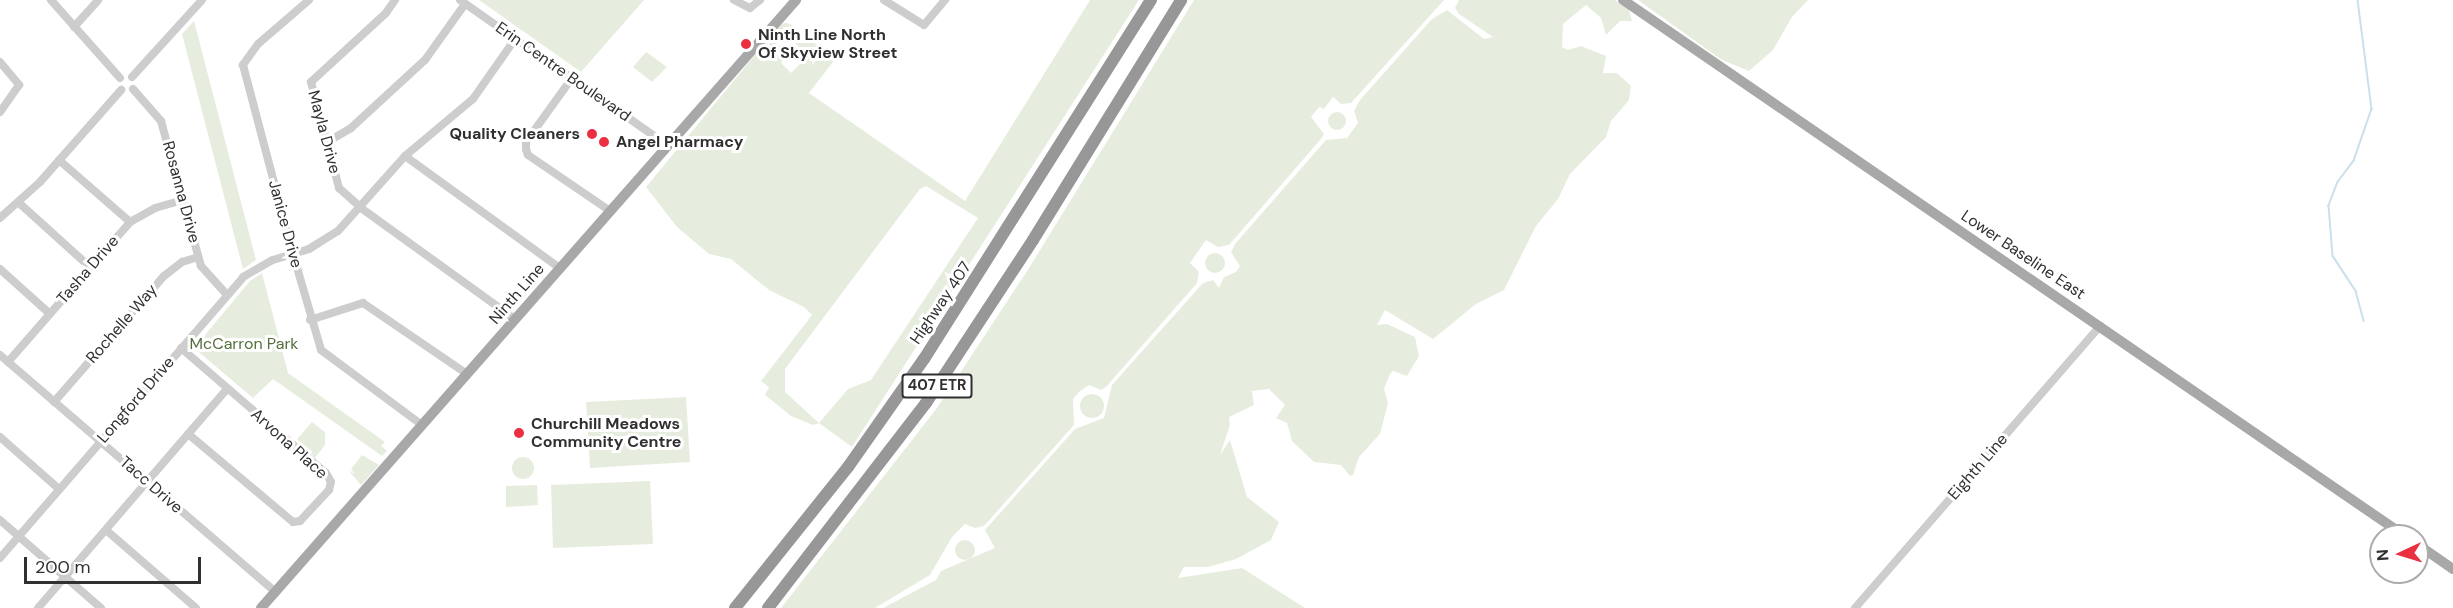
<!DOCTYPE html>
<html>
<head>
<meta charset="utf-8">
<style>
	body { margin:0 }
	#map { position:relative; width:2453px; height:608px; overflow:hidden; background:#fff; font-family:"DM Sans",sans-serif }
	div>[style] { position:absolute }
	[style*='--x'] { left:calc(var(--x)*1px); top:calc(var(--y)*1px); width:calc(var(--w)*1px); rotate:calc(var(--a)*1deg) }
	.green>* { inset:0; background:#e7edde }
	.round { border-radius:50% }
	.stream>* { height:1.5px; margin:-0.75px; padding:0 0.75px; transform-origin:0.75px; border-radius:0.75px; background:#cae0ed }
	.minor>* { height:8px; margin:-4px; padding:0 4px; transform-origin:4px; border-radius:4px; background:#cdcdcd }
	.major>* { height:10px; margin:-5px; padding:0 5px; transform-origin:5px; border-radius:5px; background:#a8a8a8 }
	.highway>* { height:12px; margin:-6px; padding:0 6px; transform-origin:6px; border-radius:6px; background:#979797 }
	.dots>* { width:16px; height:16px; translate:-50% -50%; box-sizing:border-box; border:3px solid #fff; border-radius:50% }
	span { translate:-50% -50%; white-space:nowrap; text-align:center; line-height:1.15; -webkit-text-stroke:6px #fff; paint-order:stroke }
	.shield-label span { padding:2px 4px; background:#fff; border:2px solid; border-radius:4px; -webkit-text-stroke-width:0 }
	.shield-label { font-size:15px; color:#303030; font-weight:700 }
	.poi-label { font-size:16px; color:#303030; font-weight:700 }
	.left { translate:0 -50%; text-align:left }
	.right { translate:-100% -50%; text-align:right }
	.street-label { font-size:16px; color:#303030 }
	.park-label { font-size:16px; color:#546e3c }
	.north { position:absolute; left:2369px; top:524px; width:60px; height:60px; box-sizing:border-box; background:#fff; border:2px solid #acacac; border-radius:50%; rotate:266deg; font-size:16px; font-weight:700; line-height:24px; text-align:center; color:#303030 }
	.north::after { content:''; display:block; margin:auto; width:21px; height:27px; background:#ea2f40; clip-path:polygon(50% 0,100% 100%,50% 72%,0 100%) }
	.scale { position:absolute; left:24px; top:557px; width:177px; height:27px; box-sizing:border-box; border:3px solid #303030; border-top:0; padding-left:8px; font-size:18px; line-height:21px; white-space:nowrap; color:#303030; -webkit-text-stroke:4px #fff; paint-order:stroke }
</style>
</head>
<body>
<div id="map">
	<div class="green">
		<div style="clip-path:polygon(479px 0,644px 0,581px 72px)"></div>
		<div style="clip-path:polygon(evenodd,1090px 0,1139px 0,852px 447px,819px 423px,813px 425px,791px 416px,765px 395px,769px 387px,761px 381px,812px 315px,804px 307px,769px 290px,731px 259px,709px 254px,677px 227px,646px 187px,769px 38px,790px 53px,781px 63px,791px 73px,808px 56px,795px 43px,801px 34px,836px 58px,809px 93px,965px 201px,1090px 0,926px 186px,978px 218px,871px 380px,848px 389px,819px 423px,785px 392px,785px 369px,920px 189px,926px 186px)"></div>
		<div style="clip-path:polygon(1194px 0,1444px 0,1351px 103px,1341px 104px,1333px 97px,1324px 109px,1319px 107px,1311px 117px,1324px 134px,1321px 139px,1229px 245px,1218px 247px,1206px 240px,1190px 263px,1199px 272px,1197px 283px,1106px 387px,1101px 390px,1089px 385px,1080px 391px,1073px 399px,1074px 425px,984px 526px,975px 528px,965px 524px,952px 537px,930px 575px,875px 608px,781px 608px,937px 408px,1029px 268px)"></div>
		<div style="clip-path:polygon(1459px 0,1615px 0,1629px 10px,1632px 21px,1620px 21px,1606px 35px,1601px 18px,1586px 5px,1563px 24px,1562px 47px,1568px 50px,1581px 46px,1606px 56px,1603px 73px,1617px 73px,1631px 86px,1629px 100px,1611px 121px,1606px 137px,1570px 174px,1558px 199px,1536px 226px,1504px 290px,1476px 304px,1433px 339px,1385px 310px,1377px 325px,1387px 324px,1415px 337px,1419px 356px,1407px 376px,1393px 371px,1390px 374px,1384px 389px,1388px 403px,1380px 434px,1359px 457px,1353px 475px,1350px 476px,1341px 465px,1314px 462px,1292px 441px,1287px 423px,1276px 418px,1285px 405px,1269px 389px,1252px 391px,1254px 405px,1229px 417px,1230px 425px,1220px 455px,1230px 440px,1247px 497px,1279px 522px,1271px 540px,1236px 559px,1208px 567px,1184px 567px,1178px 578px,1242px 568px,1305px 608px,883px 608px,936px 580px,941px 571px,995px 548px,985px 530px,1075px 429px,1104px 418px,1112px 385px,1203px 283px,1213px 280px,1219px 288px,1224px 277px,1236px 272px,1240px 266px,1231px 252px,1235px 244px,1326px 140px,1347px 138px,1358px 123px,1354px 111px,1360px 100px,1432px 19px,1447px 10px,1484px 39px,1493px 37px,1459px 14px,1455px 8px)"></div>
		<div style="clip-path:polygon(1638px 0,1808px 0,1792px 17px,1773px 50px,1749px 71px,1722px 60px)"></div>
		<div style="clip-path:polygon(194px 21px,256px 260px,243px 269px,182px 34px)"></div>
		<div class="round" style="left:777px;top:23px;width:18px;height:18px"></div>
		<div style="clip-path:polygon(646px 52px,667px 67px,652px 82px,633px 67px)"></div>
		<div class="round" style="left:1328px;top:112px;width:18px;height:18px"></div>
		<div class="round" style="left:1205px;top:253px;width:20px;height:20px"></div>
		<div style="clip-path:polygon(262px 273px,288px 373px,385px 442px,381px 446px,387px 451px,382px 456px,273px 379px,253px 398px,194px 348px,250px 281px)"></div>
		<div class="round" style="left:1080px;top:394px;width:24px;height:24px"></div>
		<div style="clip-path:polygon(686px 397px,690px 462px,590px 468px,586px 402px)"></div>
		<div style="clip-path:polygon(312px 422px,325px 432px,325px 445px,315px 458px,297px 439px)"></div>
		<div style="clip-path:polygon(362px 455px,379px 465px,361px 485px,349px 471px,355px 474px,351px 469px)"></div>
		<div class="round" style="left:512px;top:457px;width:22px;height:22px"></div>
		<div style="clip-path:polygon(650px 481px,653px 544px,553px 548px,551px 485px)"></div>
		<div style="clip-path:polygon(537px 485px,538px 505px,506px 507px,506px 486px)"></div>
		<div class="round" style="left:955px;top:540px;width:20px;height:20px"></div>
	</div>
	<div class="stream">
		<div style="--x:2358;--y:0;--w:110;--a:82.7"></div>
		<div style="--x:2372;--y:109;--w:55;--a:109.1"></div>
		<div style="--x:2354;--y:161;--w:26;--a:127"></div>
		<div style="--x:2338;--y:182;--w:26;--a:111"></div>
		<div style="--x:2329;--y:206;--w:50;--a:85.4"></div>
		<div style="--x:2333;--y:256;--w:42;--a:56.7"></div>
		<div style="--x:2356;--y:291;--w:31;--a:75"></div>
	</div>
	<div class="minor">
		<div style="--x:51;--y:0;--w:104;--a:48.5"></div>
		<div style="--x:309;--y:0;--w:67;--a:139.2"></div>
		<div style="--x:258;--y:44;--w:26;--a:126"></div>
		<div style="--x:243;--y:65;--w:196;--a:75.2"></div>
		<div style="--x:293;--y:254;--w:100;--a:73.7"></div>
		<div style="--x:321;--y:350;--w:126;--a:36.6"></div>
		<div style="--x:395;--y:0;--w:16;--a:125"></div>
		<div style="--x:386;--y:13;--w:102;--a:137.4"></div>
		<div style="--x:311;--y:82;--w:110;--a:75.2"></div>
		<div style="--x:339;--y:188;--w:30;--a:42"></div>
		<div style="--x:361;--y:208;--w:190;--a:35.8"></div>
		<div style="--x:460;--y:0;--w:253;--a:35"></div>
		<div style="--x:734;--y:0;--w:18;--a:27"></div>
		<div style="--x:750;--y:8;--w:13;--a:-39"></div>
		<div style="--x:884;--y:0;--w:47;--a:32"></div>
		<div style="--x:924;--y:25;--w:33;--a:-50"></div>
		<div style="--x:74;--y:27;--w:36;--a:-48"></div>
		<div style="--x:0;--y:62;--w:30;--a:50"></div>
		<div style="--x:19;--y:85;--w:33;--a:125"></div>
		<div style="--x:132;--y:77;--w:104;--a:-47.7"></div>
		<div style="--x:572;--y:78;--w:79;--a:125.7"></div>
		<div style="--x:526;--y:142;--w:7;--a:90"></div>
		<div style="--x:526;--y:149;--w:6;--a:72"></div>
		<div style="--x:528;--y:155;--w:99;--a:34.3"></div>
		<div style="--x:133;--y:89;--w:43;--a:48.8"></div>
		<div style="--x:161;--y:121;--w:150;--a:74.6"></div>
		<div style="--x:201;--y:266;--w:39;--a:48"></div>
		<div style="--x:327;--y:142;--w:28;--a:-30"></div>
		<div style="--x:351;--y:128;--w:100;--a:-42.6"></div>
		<div style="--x:425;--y:60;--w:69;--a:-54.5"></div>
		<div style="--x:405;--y:156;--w:191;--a:35.9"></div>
		<div style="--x:59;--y:160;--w:94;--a:41.1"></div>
		<div style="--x:18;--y:202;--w:97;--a:42.1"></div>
		<div style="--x:0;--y:218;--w:54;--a:-42"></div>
		<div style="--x:40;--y:182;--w:123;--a:-48.6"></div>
		<div style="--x:0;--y:269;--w:67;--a:42"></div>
		<div style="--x:310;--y:320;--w:56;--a:-17.8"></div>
		<div style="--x:363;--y:303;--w:126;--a:34.3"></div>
		<div style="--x:181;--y:348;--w:191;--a:40.8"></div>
		<div style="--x:326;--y:473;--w:10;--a:61"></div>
		<div style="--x:331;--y:482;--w:8;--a:104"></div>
		<div style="--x:329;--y:490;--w:42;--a:133.1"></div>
		<div style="--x:300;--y:521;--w:7;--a:172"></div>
		<div style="--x:293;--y:522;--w:137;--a:-140"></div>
		<div style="--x:0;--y:355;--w:364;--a:40.7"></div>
		<div style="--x:8;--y:362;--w:186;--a:-48.9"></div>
		<div style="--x:130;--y:222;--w:29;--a:-29"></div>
		<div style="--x:155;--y:208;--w:29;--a:-16"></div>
		<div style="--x:54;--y:402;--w:167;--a:-48.9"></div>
		<div style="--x:164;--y:276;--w:23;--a:-38"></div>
		<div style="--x:182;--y:262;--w:17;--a:-17"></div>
		<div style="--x:0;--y:437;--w:79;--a:41.4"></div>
		<div style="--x:0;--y:520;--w:134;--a:41.1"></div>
		<div style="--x:106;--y:530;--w:119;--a:40.9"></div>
		<div style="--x:0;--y:558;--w:371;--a:-49.1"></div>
		<div style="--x:243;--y:277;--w:34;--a:-30"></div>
		<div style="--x:273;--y:260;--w:38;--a:-17"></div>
		<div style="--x:309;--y:249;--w:34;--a:-32"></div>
		<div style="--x:338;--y:231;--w:101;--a:-48.2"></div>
		<div style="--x:405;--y:156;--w:89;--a:-40"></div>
		<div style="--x:473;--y:99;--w:73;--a:-55"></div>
		<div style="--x:38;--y:608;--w:289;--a:-49.2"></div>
		<div style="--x:1855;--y:608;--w:374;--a:-49"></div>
	</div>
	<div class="major">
		<div style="--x:1623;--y:0;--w:948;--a:34.43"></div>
		<div style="--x:2417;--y:544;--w:44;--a:34.8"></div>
		<div style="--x:261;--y:608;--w:810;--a:-48.65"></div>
	</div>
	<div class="highway">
		<div style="--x:735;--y:608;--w:181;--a:-51.3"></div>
		<div style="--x:848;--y:467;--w:132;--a:-54.9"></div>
		<div style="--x:924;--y:359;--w:425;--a:-57.7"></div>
		<div style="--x:768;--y:608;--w:259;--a:-52.4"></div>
		<div style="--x:926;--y:403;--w:195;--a:-56.7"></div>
		<div style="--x:1033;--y:240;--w:282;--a:-58.3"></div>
	</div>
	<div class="dots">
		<div style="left:746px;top:44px;background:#ea2f40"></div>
		<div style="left:592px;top:134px;background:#ea2f40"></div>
		<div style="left:604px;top:142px;background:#ea2f40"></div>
		<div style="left:519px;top:433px;background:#ea2f40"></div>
	</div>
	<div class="shield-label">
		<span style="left:937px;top:386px">407 ETR</span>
	</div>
	<div class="poi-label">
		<span class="left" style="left:758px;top:44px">Ninth Line North<br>Of Skyview Street</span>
		<span class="right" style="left:580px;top:134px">Quality Cleaners</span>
		<span class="left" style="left:616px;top:142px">Angel Pharmacy</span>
		<span class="left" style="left:531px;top:433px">Churchill Meadows<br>Community Centre</span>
	</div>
	<div class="street-label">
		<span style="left:563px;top:72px;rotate:35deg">Erin Centre Boulevard</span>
		<span style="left:324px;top:132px;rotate:75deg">Mayla Drive</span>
		<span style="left:181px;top:192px;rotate:75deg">Rosanna Drive</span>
		<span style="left:285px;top:224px;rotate:75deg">Janice Drive</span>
		<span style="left:2023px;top:255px;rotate:34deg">Lower Baseline East</span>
		<span style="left:88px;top:270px;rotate:-49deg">Tasha Drive</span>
		<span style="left:517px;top:294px;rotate:-49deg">Ninth Line</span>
		<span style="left:941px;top:303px;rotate:-56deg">Highway 407</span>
		<span style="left:122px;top:324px;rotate:-49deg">Rochelle Way</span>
		<span style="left:136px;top:400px;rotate:-49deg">Longford Drive</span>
		<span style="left:289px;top:444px;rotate:42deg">Arvona Place</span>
		<span style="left:1978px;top:467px;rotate:-49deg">Eighth Line</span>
		<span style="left:151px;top:485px;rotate:41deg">Tacc Drive</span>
	</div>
	<div class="park-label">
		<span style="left:244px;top:344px">McCarron Park</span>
	</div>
	<div class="north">N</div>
	<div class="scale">200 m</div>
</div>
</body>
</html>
